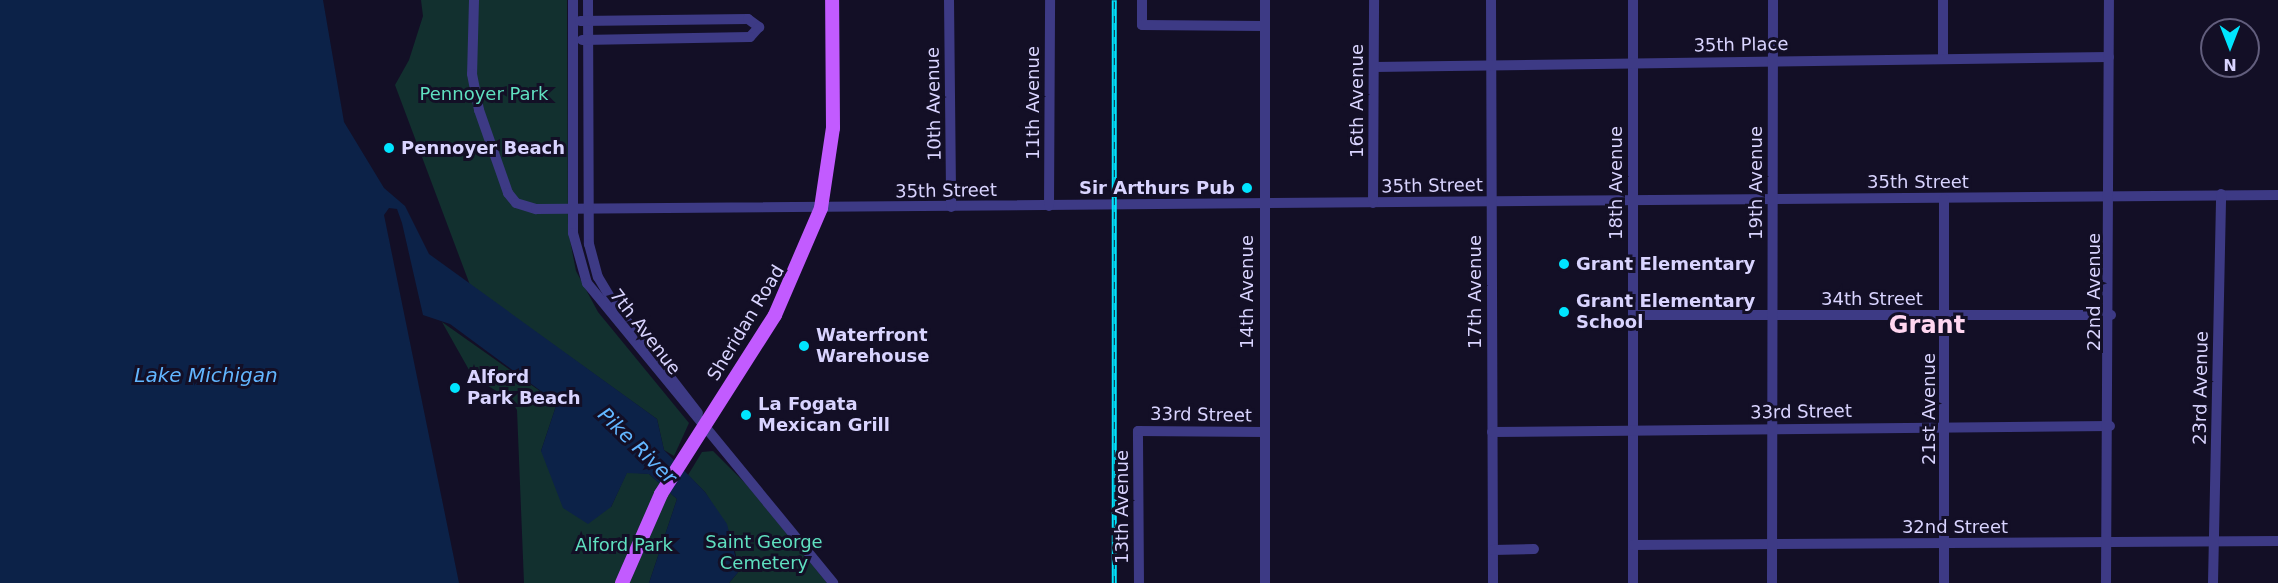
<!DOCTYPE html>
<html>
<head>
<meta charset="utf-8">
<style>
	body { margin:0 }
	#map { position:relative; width:2278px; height:583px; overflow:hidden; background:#130f26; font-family:"DejaVu Sans",sans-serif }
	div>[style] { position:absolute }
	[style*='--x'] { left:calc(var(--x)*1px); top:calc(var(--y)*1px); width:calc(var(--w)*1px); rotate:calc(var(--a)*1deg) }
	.green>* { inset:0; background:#12302f }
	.water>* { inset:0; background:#0c2248 }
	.minor>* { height:10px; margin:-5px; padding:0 5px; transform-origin:5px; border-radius:5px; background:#3d3a85 }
	.major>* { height:14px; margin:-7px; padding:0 7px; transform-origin:7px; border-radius:7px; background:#c25bff }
	.rail>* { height:4.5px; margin-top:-2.25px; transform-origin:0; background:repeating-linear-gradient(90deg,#130f26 0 7px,#00e5ff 0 14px); box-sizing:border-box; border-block:2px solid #00e5ff }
	.dots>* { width:16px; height:16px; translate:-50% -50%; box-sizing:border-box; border:3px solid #130f26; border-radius:50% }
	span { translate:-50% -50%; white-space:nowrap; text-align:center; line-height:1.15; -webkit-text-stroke:6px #130f26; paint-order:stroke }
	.street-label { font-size:18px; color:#d9d4ff }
	.park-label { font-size:18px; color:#5fe0c0 }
	.poi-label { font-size:18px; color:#d9d4ff; font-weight:700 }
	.left { translate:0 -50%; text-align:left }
	.right { translate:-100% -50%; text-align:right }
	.water-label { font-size:20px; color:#62b6ff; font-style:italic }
	.district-label { font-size:24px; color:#ffd6f0; font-weight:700 }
	.north { position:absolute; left:2200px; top:18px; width:60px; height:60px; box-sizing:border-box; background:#130f26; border:2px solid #625e7d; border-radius:50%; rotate:180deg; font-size:16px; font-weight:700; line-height:24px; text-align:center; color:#d9d4ff }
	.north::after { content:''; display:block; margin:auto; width:21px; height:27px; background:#00e5ff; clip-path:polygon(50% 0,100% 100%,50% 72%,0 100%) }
</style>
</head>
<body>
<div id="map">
	<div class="green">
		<div style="clip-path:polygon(421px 0,567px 0,568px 230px,576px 271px,598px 312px,689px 423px,674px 456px,664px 450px,657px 419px,470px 285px,395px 85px,409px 60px,423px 16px)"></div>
		<div style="clip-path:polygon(442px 322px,557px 403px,541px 451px,611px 507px,627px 472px,649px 474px,677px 499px,649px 583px,524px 583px,517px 410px,510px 399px,473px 377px)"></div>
		<div style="clip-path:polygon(713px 451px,746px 484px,827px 583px,729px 583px,739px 571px,732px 536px,705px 492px,688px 475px,702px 452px)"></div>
	</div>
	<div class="water">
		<div style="clip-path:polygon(0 0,323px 0,344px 122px,384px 188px,405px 206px,429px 254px,657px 419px,664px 450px,705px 492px,727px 524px,739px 571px,729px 583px,649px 583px,677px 499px,649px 474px,627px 473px,611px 507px,588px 524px,563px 508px,541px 451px,557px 403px,450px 324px,423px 315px,402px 223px,397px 209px,389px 208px,384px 215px,459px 583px,0 583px)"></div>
	</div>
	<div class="minor">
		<div style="--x:474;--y:0;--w:74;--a:91.5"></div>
		<div style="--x:472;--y:74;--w:37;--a:79"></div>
		<div style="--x:479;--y:110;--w:88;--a:70.7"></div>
		<div style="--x:508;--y:193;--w:13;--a:51"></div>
		<div style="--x:516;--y:203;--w:21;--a:17"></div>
		<div style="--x:536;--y:209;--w:1742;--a:-0.46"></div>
		<div style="--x:573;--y:0;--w:233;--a:90"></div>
		<div style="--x:573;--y:233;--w:52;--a:74.4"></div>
		<div style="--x:587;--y:283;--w:388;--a:50.6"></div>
		<div style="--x:588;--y:0;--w:244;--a:89.8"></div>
		<div style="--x:589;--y:244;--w:34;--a:75"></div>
		<div style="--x:598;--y:277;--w:35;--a:59"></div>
		<div style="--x:616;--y:307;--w:134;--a:52.3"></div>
		<div style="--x:949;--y:0;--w:207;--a:89.4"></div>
		<div style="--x:1142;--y:0;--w:25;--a:90"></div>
		<div style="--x:1142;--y:25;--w:122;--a:0.5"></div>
		<div style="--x:1491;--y:0;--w:583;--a:89.8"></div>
		<div style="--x:1633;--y:0;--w:583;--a:90"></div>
		<div style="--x:580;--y:21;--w:168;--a:-0.7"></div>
		<div style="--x:748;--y:19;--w:14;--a:36"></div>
		<div style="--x:759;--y:27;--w:13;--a:132"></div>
		<div style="--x:750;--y:37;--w:168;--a:179"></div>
		<div style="--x:1943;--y:59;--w:59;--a:-90"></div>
		<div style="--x:1374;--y:67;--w:735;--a:-0.78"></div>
		<div style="--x:1373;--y:203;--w:203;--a:-89.7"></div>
		<div style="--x:1049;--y:206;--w:206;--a:-89.7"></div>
		<div style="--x:1633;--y:315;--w:478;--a:0"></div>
		<div style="--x:1492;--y:432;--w:618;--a:-0.56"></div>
		<div style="--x:1633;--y:545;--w:645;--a:-0.36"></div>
		<div style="--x:1493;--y:550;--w:41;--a:-1.4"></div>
		<div style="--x:1139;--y:583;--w:152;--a:-90.4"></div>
		<div style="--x:1138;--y:431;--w:126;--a:0.5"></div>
		<div style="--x:1265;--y:583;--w:583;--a:-90"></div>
		<div style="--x:1772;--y:583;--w:583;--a:-89.9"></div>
		<div style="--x:1944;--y:583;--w:384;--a:-90"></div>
		<div style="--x:2106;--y:583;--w:583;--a:-89.71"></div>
		<div style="--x:2213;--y:583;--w:389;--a:-88.8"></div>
	</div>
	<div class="major">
		<div style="--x:622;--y:583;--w:97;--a:-66.3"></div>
		<div style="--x:661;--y:494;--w:212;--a:-57.5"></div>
		<div style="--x:775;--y:315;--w:116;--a:-66.7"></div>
		<div style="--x:821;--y:208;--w:81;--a:-81.5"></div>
		<div style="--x:833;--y:128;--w:128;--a:-90.4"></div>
	</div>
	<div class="rail">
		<div style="--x:1114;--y:583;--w:583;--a:-90"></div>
	</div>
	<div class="dots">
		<div style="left:389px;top:148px;background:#00e5ff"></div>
		<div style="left:1247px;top:188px;background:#00e5ff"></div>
		<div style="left:1564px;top:264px;background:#00e5ff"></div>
		<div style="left:1564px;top:312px;background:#00e5ff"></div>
		<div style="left:804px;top:346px;background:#00e5ff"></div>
		<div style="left:455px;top:388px;background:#00e5ff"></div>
		<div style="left:746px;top:415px;background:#00e5ff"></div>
	</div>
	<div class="street-label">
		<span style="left:1741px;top:45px;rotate:-1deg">35th Place</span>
		<span style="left:1357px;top:101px;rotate:-90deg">16th Avenue</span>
		<span style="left:1033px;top:103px;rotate:-90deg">11th Avenue</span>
		<span style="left:934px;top:104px;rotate:-91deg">10th Avenue</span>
		<span style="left:1918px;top:182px">35th Street</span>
		<span style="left:1616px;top:183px;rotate:-90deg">18th Avenue</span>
		<span style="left:1756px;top:183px;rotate:-90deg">19th Avenue</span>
		<span style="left:1432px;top:186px;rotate:-1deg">35th Street</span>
		<span style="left:946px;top:191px;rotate:-1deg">35th Street</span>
		<span style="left:1247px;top:292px;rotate:-90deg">14th Avenue</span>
		<span style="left:1475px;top:292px;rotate:-90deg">17th Avenue</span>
		<span style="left:2094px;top:292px;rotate:-90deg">22nd Avenue</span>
		<span style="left:1872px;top:299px">34th Street</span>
		<span style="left:746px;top:323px;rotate:-59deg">Sheridan Road</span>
		<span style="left:645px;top:332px;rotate:52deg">7th Avenue</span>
		<span style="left:2201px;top:388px;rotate:-89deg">23rd Avenue</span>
		<span style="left:1929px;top:409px;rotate:-90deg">21st Avenue</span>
		<span style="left:1801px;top:412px;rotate:-1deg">33rd Street</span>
		<span style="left:1201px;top:415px;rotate:1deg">33rd Street</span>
		<span style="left:1122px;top:507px;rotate:-90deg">13th Avenue</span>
		<span style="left:1955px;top:527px">32nd Street</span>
	</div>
	<div class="park-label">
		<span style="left:484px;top:94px">Pennoyer Park</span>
		<span style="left:764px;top:553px">Saint George<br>Cemetery</span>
		<span style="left:624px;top:545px">Alford Park</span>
	</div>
	<div class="poi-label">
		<span class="left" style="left:401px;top:148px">Pennoyer Beach</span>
		<span class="right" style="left:1235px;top:188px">Sir Arthurs Pub</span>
		<span class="left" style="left:1576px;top:264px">Grant Elementary</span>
		<span class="left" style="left:1576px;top:312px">Grant Elementary<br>School</span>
		<span class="left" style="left:816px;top:346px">Waterfront<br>Warehouse</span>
		<span class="left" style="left:467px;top:388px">Alford<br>Park Beach</span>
		<span class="left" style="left:758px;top:415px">La Fogata<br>Mexican Grill</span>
	</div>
	<div class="water-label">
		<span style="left:206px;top:375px">Lake Michigan</span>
		<span style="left:637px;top:446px;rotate:44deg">Pike River</span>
	</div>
	<div class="district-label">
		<span style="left:1927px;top:326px">Grant</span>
	</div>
	<div class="north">N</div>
</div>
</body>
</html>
